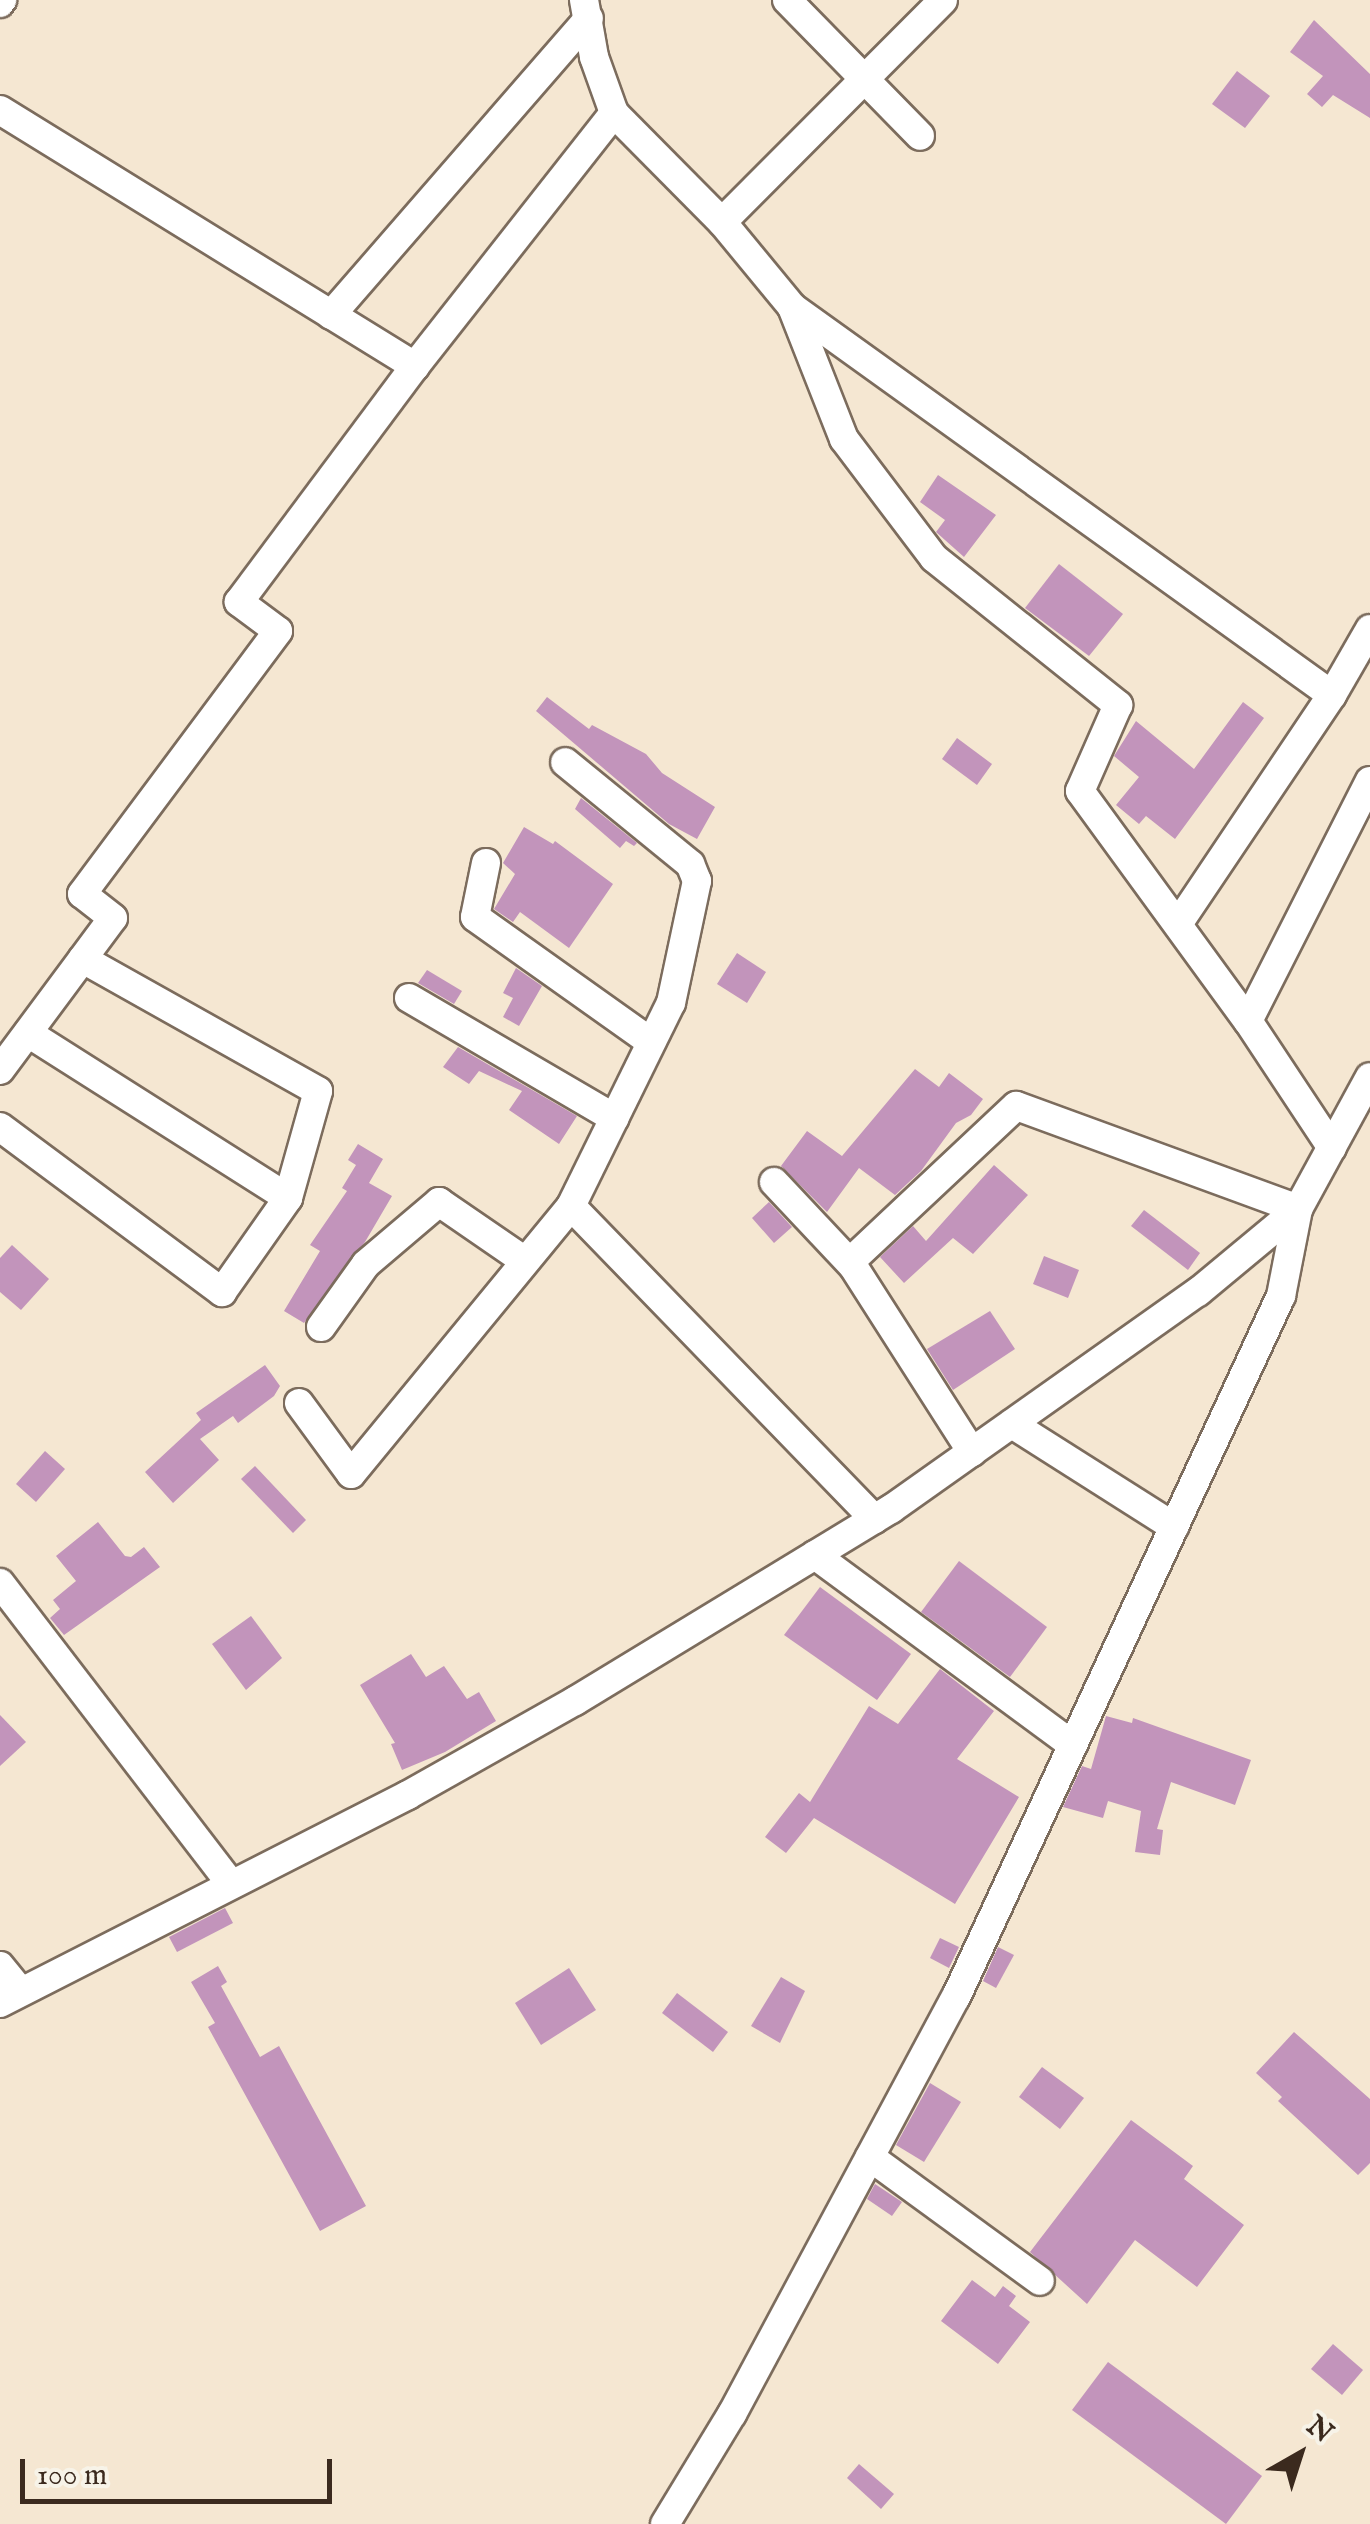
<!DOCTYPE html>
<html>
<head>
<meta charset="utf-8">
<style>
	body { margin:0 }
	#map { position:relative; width:1370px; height:2524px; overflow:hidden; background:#f5e7d2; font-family:"IM FELL English",serif }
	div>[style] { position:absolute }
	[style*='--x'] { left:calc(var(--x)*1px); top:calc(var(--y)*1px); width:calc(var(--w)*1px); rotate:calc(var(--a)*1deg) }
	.building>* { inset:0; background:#c294bb }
	.roads { filter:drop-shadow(2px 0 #7c6c5d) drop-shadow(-2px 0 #7c6c5d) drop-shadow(0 2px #7c6c5d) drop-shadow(0 -2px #7c6c5d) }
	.minor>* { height:28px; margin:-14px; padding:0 14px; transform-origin:14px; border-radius:14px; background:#fff }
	span { translate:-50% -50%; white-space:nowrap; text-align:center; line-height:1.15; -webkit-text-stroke:8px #f7f3e8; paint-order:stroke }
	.north { position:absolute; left:1250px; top:2404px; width:100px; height:100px; -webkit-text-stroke:8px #f7f3e8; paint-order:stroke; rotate:39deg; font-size:28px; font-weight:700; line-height:40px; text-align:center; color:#3b2a1e }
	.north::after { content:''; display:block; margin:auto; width:35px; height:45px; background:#3b2a1e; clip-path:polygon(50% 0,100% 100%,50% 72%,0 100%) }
	.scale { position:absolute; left:20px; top:2459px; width:312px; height:45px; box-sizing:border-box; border:5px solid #3b2a1e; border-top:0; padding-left:12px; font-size:30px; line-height:35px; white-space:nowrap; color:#3b2a1e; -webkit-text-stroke:8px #f7f3e8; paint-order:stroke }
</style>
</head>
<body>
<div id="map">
	<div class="building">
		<div style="clip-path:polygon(1314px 20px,1370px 74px,1370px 118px,1333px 95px,1322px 107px,1307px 94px,1323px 76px,1290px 52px)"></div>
		<div style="clip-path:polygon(1237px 71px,1270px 96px,1245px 128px,1212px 104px)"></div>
		<div style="clip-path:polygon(938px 475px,996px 515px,964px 557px,936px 532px,945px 520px,920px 502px)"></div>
		<div style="clip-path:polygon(1059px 564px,1123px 614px,1089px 656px,1025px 608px)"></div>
		<div style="clip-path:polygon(547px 697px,589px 729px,592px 725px,646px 754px,662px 773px,715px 807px,697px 839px,669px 824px,536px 711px)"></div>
		<div style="clip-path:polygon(1243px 702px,1264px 718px,1175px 839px,1146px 816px,1139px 824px,1116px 805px,1139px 777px,1114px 756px,1136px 721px,1194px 769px)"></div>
		<div style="clip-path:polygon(957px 738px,992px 764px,977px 785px,942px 759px)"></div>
		<div style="clip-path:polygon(581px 798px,637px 843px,634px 846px,626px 841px,620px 848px,575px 809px)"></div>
		<div style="clip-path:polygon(524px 827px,553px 844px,555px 841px,613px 884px,569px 948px,520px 912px,513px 922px,494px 909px,515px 874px,503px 863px)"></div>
		<div style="clip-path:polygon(737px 953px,766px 972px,747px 1003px,717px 984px)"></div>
		<div style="clip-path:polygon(516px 968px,542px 986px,519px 1026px,503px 1017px,513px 998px,503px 993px)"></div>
		<div style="clip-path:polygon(427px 970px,462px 991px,454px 1004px,418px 983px)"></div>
		<div style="clip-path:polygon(458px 1047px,577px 1116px,559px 1144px,509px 1110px,522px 1091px,479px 1071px,469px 1084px,443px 1067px)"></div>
		<div style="clip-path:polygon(915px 1069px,939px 1087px,949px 1073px,983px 1099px,971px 1115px,956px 1123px,921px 1171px,895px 1195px,859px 1168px,827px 1212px,781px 1166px,807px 1131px,842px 1156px)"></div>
		<div style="clip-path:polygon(358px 1144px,383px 1159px,369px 1183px,392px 1196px,365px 1242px,304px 1323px,284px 1311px,320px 1251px,310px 1245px,347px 1191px,342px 1188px,356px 1165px,348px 1160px)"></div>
		<div style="clip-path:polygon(994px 1165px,1028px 1195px,973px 1254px,953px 1238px,904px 1283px,880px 1257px,913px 1226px,926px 1241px)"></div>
		<div style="clip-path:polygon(769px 1202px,792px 1227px,774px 1243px,752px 1218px)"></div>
		<div style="clip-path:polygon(1144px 1210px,1200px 1253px,1188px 1270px,1131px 1226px)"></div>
		<div style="clip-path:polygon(12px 1245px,49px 1279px,21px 1310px,0 1292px,0 1258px)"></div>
		<div style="clip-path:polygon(1044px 1256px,1079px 1270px,1068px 1298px,1033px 1284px)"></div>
		<div style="clip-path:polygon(990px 1311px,1015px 1349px,953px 1390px,927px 1349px)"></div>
		<div style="clip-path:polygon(265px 1365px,280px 1386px,274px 1396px,238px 1423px,233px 1416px,200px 1439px,219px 1460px,173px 1503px,145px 1472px,201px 1420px,196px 1413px)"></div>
		<div style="clip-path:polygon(45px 1451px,65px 1469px,36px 1502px,16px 1484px)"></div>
		<div style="clip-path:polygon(255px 1466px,306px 1520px,293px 1533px,241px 1479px)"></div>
		<div style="clip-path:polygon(98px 1522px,125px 1556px,131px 1557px,144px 1547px,160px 1567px,64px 1635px,50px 1618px,60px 1609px,53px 1600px,76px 1581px,56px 1556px)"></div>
		<div style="clip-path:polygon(959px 1561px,1047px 1627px,1010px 1677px,921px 1612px)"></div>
		<div style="clip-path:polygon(820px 1587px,911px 1654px,877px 1700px,784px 1635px)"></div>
		<div style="clip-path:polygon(251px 1616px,282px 1658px,246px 1690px,212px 1644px)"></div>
		<div style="clip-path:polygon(411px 1654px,426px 1677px,444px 1666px,467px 1699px,479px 1692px,496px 1721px,445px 1752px,402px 1770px,391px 1744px,395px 1743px,360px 1685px)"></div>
		<div style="clip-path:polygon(940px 1669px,994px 1711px,957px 1759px,1019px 1797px,955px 1904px,814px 1818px,786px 1853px,765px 1837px,799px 1793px,810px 1802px,869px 1706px,898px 1724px)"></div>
		<div style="clip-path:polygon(0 1715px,26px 1742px,0 1766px)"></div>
		<div style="clip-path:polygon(1106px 1716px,1132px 1723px,1133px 1718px,1251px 1760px,1235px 1805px,1171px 1782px,1157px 1829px,1163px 1830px,1160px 1855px,1135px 1852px,1141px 1811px,1108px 1801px,1103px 1818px,1063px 1807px,1082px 1766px,1091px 1769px)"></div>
		<div style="clip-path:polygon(225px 1908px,233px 1923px,177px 1952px,169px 1937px)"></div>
		<div style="clip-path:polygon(940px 1938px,959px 1947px,949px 1968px,930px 1958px)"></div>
		<div style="clip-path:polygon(998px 1947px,1014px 1955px,996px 1988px,983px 1981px)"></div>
		<div style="clip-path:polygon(218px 1966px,227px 1982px,221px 1986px,260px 2057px,279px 2046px,366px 2206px,320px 2231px,208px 2027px,215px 2023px,191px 1982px)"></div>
		<div style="clip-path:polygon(569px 1968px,596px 2010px,541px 2045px,515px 2003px)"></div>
		<div style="clip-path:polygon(781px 1977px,805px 1991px,780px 2043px,751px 2026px)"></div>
		<div style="clip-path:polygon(677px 1993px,728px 2032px,713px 2052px,662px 2013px)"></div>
		<div style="clip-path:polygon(1294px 2032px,1370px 2099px,1370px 2163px,1358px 2175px,1278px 2101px,1282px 2097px,1256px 2073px)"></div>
		<div style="clip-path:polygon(1042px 2067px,1084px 2098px,1060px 2129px,1019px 2097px)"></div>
		<div style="clip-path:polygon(930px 2083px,961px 2102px,924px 2162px,896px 2145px)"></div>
		<div style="clip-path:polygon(1131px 2120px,1193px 2166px,1184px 2179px,1244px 2225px,1197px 2287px,1135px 2240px,1087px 2304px,1030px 2252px)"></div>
		<div style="clip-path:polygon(875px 2184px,902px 2202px,892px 2216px,867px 2199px)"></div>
		<div style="clip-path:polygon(972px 2280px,995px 2297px,1003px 2286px,1016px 2296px,1009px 2306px,1030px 2322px,998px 2364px,941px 2321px)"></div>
		<div style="clip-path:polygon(1333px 2344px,1363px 2370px,1342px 2395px,1311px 2369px)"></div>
		<div style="clip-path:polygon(1108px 2362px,1262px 2476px,1226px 2524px,1072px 2410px)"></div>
		<div style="clip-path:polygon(859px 2464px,894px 2494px,881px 2509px,847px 2478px)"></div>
	</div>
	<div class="roads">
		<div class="minor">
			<div style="--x:584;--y:0;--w:58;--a:80"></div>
			<div style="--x:594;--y:57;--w:59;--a:70.3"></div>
			<div style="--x:614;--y:113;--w:153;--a:45.3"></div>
			<div style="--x:722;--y:222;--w:110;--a:50.5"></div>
			<div style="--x:792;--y:307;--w:665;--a:35.7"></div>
			<div style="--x:787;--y:0;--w:190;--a:45.6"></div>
			<div style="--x:0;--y:3;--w:4;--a:-56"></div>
			<div style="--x:0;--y:110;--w:488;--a:31.7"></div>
			<div style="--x:722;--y:222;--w:313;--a:-45.1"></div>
			<div style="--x:792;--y:307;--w:142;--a:68.5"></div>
			<div style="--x:844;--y:439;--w:149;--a:52.9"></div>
			<div style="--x:934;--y:558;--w:236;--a:38.6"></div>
			<div style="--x:1118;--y:705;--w:94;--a:113.8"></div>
			<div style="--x:1080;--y:791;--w:285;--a:53.9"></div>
			<div style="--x:1248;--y:1021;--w:152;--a:56.5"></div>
			<div style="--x:331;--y:315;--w:393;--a:-49"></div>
			<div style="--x:486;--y:863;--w:55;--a:101.5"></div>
			<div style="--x:475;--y:917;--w:216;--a:35.4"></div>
			<div style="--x:1178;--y:924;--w:276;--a:-56.1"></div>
			<div style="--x:1332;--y:695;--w:76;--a:-60.1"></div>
			<div style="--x:409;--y:998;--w:238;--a:30.3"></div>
			<div style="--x:1248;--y:1021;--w:269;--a:-63.1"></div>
			<div style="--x:28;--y:1033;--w:308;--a:32.4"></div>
			<div style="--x:0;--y:1070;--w:189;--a:-53.4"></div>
			<div style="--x:113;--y:918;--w:39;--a:-142"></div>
			<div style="--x:82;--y:894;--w:328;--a:-53.3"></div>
			<div style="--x:278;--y:631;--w:49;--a:-143.4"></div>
			<div style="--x:239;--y:602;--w:294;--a:-53.3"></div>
			<div style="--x:415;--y:366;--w:322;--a:-51.8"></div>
			<div style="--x:0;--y:1127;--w:277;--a:36.6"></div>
			<div style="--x:222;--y:1292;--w:115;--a:-54.9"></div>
			<div style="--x:288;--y:1198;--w:111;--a:-74.3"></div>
			<div style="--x:318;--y:1091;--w:270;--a:-150.7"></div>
			<div style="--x:774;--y:1182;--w:115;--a:46.8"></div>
			<div style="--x:853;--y:1266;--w:221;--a:57.4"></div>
			<div style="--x:571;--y:1206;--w:436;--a:45.9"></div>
			<div style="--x:321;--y:1327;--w:77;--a:-54.5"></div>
			<div style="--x:366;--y:1264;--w:96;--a:-40.3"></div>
			<div style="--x:439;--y:1202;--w:104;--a:34.5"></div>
			<div style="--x:299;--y:1403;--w:88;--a:53.8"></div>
			<div style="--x:351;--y:1474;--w:347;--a:-50.6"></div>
			<div style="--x:571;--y:1206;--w:226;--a:-63.8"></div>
			<div style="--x:671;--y:1003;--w:125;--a:-78"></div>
			<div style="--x:697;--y:881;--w:18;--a:-112"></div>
			<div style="--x:690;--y:864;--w:161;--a:-140.8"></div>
			<div style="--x:1012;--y:1424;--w:192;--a:32.4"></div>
			<div style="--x:815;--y:1555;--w:320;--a:36.4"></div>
			<div style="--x:0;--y:1583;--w:378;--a:52.5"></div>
			<div style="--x:0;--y:1966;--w:33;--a:51"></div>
			<div style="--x:0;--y:2003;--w:458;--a:-27"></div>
			<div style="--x:408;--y:1795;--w:192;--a:-29.4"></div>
			<div style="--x:575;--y:1701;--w:370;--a:-31.3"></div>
			<div style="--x:891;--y:1509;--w:376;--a:-35.3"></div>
			<div style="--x:1198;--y:1292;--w:130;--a:-39.7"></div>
			<div style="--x:1298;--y:1209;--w:150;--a:-61.4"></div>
			<div style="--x:870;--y:2157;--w:210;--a:36.1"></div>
			<div style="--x:665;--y:2524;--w:129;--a:-58.7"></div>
			<div style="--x:732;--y:2414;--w:473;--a:-61.8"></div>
			<div style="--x:956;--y:1997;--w:773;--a:-65.13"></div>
			<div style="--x:1281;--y:1296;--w:89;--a:-78.9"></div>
			<div style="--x:1298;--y:1209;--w:300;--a:-159.9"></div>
			<div style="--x:1016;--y:1106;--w:219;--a:136.8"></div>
		</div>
	</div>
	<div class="north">N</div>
	<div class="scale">100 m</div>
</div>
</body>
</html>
